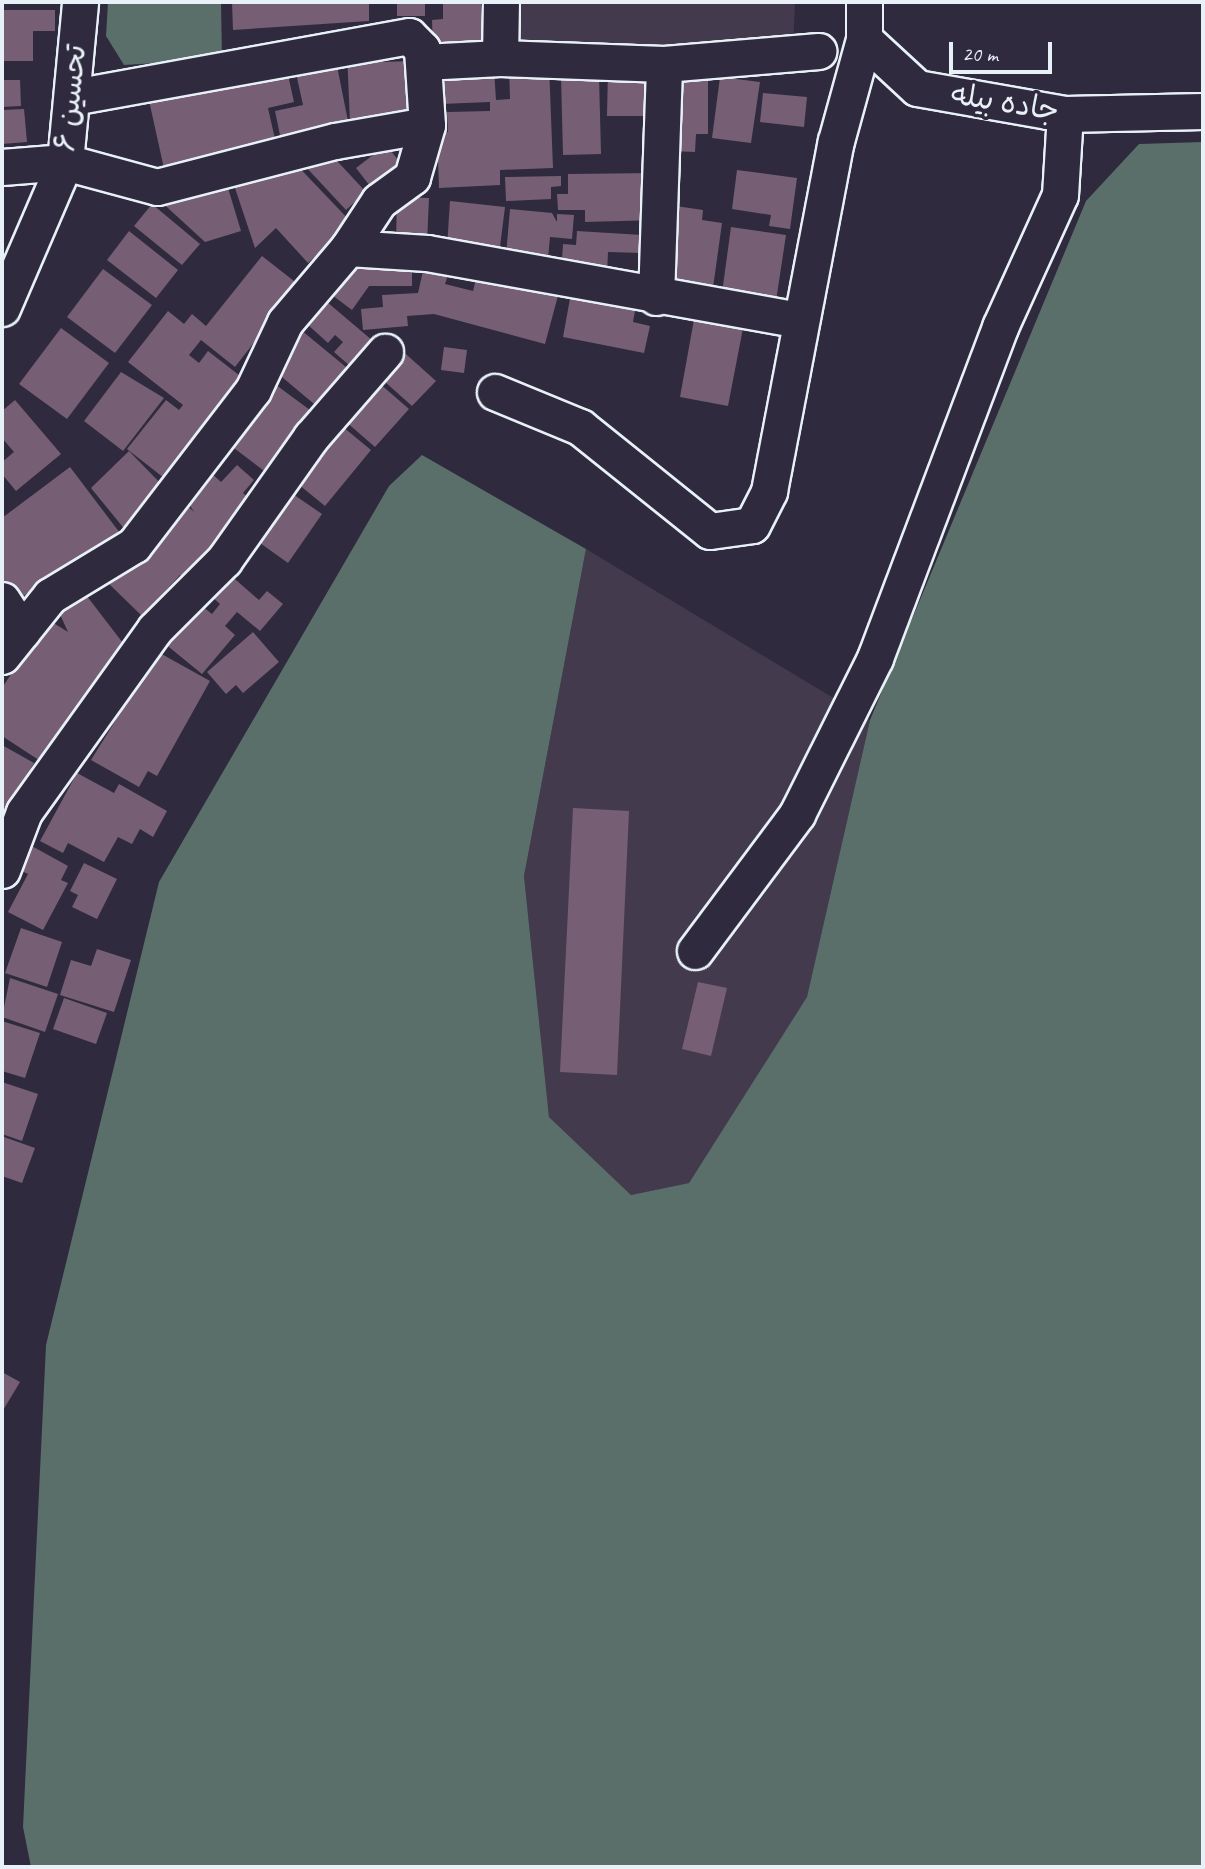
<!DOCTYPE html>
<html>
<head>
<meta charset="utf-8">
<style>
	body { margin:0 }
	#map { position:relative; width:1205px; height:1869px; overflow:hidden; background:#2f2a3d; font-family:Caveat,"Playpen Sans Arabic",sans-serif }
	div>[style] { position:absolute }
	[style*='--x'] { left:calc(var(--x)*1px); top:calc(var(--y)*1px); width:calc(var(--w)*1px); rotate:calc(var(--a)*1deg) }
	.built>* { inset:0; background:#443a4e }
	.green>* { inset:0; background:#5a6f69 }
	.building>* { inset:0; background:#765f74 }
	.roads { filter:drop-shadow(2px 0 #e8f1f8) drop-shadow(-2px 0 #e8f1f8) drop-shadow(0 2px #e8f1f8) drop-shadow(0 -2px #e8f1f8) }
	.minor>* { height:35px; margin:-17.5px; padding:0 17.5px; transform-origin:17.5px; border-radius:17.5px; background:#2f2a3d }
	span { translate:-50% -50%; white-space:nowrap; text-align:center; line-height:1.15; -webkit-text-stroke:7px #2f2a3d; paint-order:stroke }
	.street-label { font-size:30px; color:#e8f1f8 }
	.frame { position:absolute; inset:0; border:4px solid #e8f1f8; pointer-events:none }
	.scale { position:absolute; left:949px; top:42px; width:103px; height:32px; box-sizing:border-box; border:4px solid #e8f1f8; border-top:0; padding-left:9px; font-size:21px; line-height:24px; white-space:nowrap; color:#e8f1f8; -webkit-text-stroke:5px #2f2a3d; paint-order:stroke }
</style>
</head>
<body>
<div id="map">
	<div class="built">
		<div style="clip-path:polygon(513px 2px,795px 2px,793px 51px,512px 47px)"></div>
		<div style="clip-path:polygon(586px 549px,870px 720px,807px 998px,689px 1183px,631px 1195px,549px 1117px,524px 876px)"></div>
	</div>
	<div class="green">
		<div style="clip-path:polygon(108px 2px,221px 2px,222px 59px,124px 65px,106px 36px)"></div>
		<div style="clip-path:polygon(1203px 142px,1203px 1867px,31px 1867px,23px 1827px,46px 1345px,159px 882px,389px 486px,422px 455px,586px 549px,524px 876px,549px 1117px,631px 1195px,689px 1183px,807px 997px,870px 720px,1086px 201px,1139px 144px)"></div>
	</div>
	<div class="building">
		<div style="clip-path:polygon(232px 2px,369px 2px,369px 21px,233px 30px)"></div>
		<div style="clip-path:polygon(397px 2px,425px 2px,425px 16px,397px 16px)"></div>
		<div style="clip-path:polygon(443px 2px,481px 2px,483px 48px,433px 50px,432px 20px,443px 19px)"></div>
		<div style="clip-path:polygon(2px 10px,55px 10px,55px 31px,33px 31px,33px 61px,2px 61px)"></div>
		<div style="clip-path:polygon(377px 52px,378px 62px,417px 61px,419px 120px,350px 123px,347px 53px)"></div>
		<div style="clip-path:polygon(335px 56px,350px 131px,282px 145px,275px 111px,303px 105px,294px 64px)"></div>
		<div style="clip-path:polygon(284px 57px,294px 102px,268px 108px,277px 148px,165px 173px,146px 87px)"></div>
		<div style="clip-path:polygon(549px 65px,553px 168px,500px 170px,500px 185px,439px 188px,437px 133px,448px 132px,447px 112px,490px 111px,490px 102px,441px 104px,440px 71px,494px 69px,496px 100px,510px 99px,509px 66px)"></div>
		<div style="clip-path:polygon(608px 69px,658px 70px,657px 116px,607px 116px)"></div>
		<div style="clip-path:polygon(599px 76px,601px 154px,563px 155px,561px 77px)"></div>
		<div style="clip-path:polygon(720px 77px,760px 82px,751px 143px,712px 138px)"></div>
		<div style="clip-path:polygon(672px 79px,708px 80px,708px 134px,696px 134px,695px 152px,671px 151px)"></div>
		<div style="clip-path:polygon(2px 80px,20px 80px,21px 106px,2px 107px)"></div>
		<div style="clip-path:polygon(763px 93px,807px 97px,804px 127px,760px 122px)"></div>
		<div style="clip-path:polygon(24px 109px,27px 142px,2px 144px,2px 110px)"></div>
		<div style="clip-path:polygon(386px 145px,403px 166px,373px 190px,356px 168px)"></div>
		<div style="clip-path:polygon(325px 148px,366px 192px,346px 210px,305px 166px)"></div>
		<div style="clip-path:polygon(291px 159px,352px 223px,308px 263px,276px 228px,255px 248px,233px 182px,242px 174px,251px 183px)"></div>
		<div style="clip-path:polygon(737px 170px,797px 178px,790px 229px,769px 226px,771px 215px,732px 209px)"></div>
		<div style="clip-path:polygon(656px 173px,657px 220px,585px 222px,585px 210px,558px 210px,557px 194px,568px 194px,568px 174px)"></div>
		<div style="clip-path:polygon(561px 176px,561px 186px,551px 187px,551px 199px,506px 201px,505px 177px)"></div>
		<div style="clip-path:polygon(225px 178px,241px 231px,205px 242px,157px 198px)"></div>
		<div style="clip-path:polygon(397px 197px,429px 198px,427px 243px,396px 242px)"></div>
		<div style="clip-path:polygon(450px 201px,505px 207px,499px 255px,447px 247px)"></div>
		<div style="clip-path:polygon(152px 204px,200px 244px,182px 265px,134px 226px)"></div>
		<div style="clip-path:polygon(669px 205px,703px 210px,702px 220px,722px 223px,713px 288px,659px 280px)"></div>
		<div style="clip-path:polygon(510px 209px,552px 213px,557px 222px,557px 214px,574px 215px,572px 239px,550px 237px,548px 259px,506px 255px)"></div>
		<div style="clip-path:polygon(731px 227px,786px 235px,776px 301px,722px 293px)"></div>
		<div style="clip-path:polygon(129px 231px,178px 270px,156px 298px,107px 260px)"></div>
		<div style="clip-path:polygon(577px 231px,642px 235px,641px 253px,608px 252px,607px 275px,561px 273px,563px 244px,576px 245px)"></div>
		<div style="clip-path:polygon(262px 256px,299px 285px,235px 367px,201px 340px,189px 355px,199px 363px,208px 351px,244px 379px,173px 485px,127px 449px,166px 400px,179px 410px,183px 405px,128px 362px,168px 311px,184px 324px,192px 314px,206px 326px)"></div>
		<div style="clip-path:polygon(425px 262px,450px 269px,445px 284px,473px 291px,478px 270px,559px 292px,545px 344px,434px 314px,407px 316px,408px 326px,363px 330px,361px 309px,383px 307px,382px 295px,418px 293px)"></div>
		<div style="clip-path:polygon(355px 263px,412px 263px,412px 286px,369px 286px,352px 310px,332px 295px)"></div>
		<div style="clip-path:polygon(103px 269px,152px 305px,115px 353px,67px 317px)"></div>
		<div style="clip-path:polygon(571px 293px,636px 305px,633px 322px,650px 326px,644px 353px,563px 337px)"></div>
		<div style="clip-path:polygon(327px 302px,379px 346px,350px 366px,334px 352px,343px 342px,335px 335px,328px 343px,307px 324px)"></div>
		<div style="clip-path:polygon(695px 314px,744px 323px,728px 406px,680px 397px)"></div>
		<div style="clip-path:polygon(61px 328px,109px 363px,67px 419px,19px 384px)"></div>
		<div style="clip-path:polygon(301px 330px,352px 372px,320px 409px,270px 367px)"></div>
		<div style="clip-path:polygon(398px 347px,436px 381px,412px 406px,375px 373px)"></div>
		<div style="clip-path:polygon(444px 347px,467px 350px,464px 373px,441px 370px)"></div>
		<div style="clip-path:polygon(121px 372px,164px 398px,123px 451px,84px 421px)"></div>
		<div style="clip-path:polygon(371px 376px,409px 409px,375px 447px,338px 415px)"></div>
		<div style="clip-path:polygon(272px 382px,310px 410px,272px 477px,226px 442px)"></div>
		<div style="clip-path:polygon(15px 400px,61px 454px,16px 491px,2px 474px,2px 462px,14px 452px,2px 438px,2px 411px)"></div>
		<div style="clip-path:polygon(337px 422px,371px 450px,325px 506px,298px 484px,316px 462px,308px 456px)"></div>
		<div style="clip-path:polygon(129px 451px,167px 490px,126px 531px,91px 488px)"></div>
		<div style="clip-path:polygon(237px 465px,254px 480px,243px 493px,253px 502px,220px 552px,213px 545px,191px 568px,188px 583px,180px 575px,142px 616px,106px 581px,181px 500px,194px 512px,184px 496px,208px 470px,221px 482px)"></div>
		<div style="clip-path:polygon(70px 467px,123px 537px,70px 576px,62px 567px,17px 601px,2px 580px,2px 518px)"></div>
		<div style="clip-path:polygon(287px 490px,322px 514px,288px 563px,253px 538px)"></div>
		<div style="clip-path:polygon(228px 573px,259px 600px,267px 591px,283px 604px,260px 631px,237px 612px,225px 626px,235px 635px,202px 674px,164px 643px,198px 603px,212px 614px,220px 604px,210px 595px)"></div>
		<div style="clip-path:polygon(83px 591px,126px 647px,48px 766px,2px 736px,2px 688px,47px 619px,68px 632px,58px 610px)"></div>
		<div style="clip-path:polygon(253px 632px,279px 662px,243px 693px,236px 685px,226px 694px,207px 672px)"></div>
		<div style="clip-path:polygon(158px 652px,210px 681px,157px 776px,148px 771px,139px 787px,91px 760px)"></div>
		<div style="clip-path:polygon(2px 745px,34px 763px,2px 820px)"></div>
		<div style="clip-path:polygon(77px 773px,114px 793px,119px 784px,167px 811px,153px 837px,140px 829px,132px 844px,118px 837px,104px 862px,68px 843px,63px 853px,40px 841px)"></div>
		<div style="clip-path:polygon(573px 808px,629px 811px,617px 1075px,560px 1072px)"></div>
		<div style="clip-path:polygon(30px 845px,68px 866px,61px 880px,68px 883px,43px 930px,8px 912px,28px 874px,18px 869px)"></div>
		<div style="clip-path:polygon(84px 863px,117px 879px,97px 919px,72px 907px,78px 895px,70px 891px)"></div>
		<div style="clip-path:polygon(21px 928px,62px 942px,47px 987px,5px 973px)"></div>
		<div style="clip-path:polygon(97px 949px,131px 960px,114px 1012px,60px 995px,71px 960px,91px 966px)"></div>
		<div style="clip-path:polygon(10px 978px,58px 994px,45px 1032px,2px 1017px)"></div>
		<div style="clip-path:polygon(698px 982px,727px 988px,711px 1056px,682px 1049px)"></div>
		<div style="clip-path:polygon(64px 998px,107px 1013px,96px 1044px,53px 1029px)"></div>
		<div style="clip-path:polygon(2px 1021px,40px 1033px,25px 1078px,2px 1071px)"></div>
		<div style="clip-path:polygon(2px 1082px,38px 1094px,22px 1141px,2px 1134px)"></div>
		<div style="clip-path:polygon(4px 1137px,35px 1148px,22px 1183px,2px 1176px)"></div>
		<div style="clip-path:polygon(2px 1372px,20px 1382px,2px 1412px)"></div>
	</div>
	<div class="roads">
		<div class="minor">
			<div style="--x:864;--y:2;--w:37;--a:90"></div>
			<div style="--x:864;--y:39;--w:72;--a:42.8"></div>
			<div style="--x:917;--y:88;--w:150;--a:10"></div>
			<div style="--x:1065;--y:114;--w:138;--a:-1.2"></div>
			<div style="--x:500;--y:58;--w:56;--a:-89"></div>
			<div style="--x:423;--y:62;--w:77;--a:-3"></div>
			<div style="--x:500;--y:58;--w:164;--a:2.1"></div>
			<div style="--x:664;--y:64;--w:155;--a:-4.8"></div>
			<div style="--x:2;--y:167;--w:63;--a:-4.5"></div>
			<div style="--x:65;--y:162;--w:95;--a:15.2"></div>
			<div style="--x:157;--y:187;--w:184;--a:-14.5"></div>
			<div style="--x:335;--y:141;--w:93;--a:-9.9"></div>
			<div style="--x:348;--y:248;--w:79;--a:3.6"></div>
			<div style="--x:427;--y:253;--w:379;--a:10.2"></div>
			<div style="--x:656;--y:297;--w:233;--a:-88"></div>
			<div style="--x:2;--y:308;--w:159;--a:-66.7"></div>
			<div style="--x:65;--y:162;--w:161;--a:-84.6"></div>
			<div style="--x:495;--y:392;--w:92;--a:22.4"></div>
			<div style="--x:580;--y:427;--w:166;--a:38.7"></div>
			<div style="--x:710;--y:531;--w:42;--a:-8.1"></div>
			<div style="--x:752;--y:525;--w:38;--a:-63"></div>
			<div style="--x:769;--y:491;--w:356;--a:-79.2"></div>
			<div style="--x:836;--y:141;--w:106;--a:-74.6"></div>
			<div style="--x:2;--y:600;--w:37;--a:57"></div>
			<div style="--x:2;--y:656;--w:77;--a:-51.3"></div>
			<div style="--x:50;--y:596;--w:98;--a:-31.3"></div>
			<div style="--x:134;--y:545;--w:195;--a:-52.5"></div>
			<div style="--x:253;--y:390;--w:75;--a:-64.8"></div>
			<div style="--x:285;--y:322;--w:97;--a:-49.6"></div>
			<div style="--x:348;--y:248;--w:56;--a:-56.6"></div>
			<div style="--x:379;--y:201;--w:41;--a:-36"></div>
			<div style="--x:412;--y:177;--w:54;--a:-73.9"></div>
			<div style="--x:427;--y:125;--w:76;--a:-93.8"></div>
			<div style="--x:422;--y:49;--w:18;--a:-135"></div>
			<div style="--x:409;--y:36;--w:342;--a:169.7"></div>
			<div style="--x:2;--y:870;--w:62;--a:-69.2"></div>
			<div style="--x:24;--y:812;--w:225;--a:-54.4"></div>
			<div style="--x:155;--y:629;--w:98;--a:-45"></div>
			<div style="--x:224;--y:560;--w:151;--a:-54.7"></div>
			<div style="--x:311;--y:437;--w:113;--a:-49"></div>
			<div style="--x:695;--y:951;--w:171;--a:-53.3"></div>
			<div style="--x:797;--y:814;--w:174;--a:-63.4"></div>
			<div style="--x:875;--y:658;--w:354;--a:-69.3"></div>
			<div style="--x:1000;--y:327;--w:145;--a:-65.6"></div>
			<div style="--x:1060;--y:195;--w:81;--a:-86.5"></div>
		</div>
	</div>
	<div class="street-label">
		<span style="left:70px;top:98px;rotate:-84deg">تحسین ۶</span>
		<span style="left:1005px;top:102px;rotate:9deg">جاده بیله</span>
	</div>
	<div class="frame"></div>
	<div class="scale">20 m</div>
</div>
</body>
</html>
